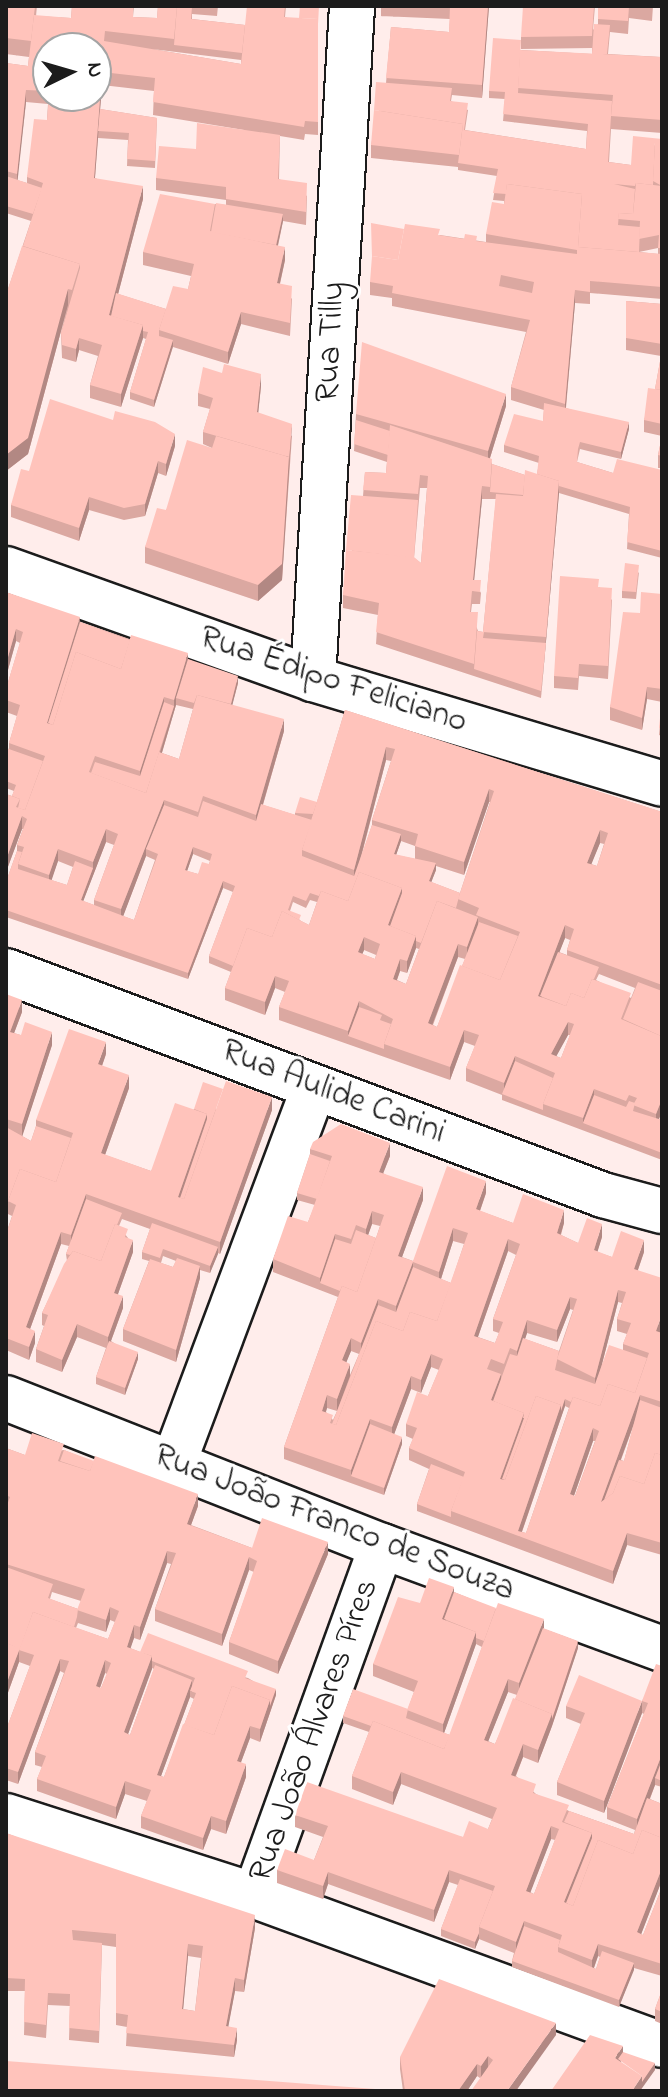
<!DOCTYPE html>
<html>
<head>
<meta charset="utf-8">
<style>
	body { margin:0 }
	#map { position:relative; width:668px; height:2097px; overflow:hidden; background:#ffedeb; font-family:"Indie Flower",sans-serif }
	div>[style] { position:absolute }
	[style*='--x'] { left:calc(var(--x)*1px); top:calc(var(--y)*1px); width:calc(var(--w)*1px); rotate:calc(var(--a)*1deg) }
	.roads { filter:drop-shadow(2px 0 #1c1c1c) drop-shadow(-2px 0 #1c1c1c) drop-shadow(0 2px #1c1c1c) drop-shadow(0 -2px #1c1c1c) }
	.minor>* { height:44px; margin:-22px; padding:0 22px; transform-origin:22px; border-radius:22px; background:#fff }
	.tertiary>* { height:44px; margin:-22px; padding:0 22px; transform-origin:22px; border-radius:22px; background:#fff }
	.wall>* { inset:0; background:#dba8a1 }
	.shaded-wall>* { inset:0; background:#b28883 }
	.building>* { inset:0; background:#ffc3bb }
	span { translate:-50% -50%; white-space:nowrap; text-align:center; line-height:1.15; -webkit-text-stroke:6px #fff; paint-order:stroke }
	.street-label { font-size:34px; color:#1c1c1c }
	.frame { position:absolute; inset:0; border:8px solid #1c1c1c; pointer-events:none }
	.north { position:absolute; left:32px; top:32px; width:80px; height:80px; box-sizing:border-box; background:#fff; border:2px solid #a4a4a4; border-radius:50%; rotate:85deg; font-size:22px; font-weight:700; line-height:32px; text-align:center; color:#1c1c1c }
	.north::after { content:''; display:block; margin:auto; width:28px; height:36px; background:#1c1c1c; clip-path:polygon(50% 0,100% 100%,50% 72%,0 100%) }
</style>
</head>
<body>
<div id="map">
	<div class="roads">
		<div class="minor">
			<div style="--x:6;--y:569;--w:326;--a:19.7"></div>
			<div style="--x:313;--y:679;--w:364;--a:16.7"></div>
			<div style="--x:313;--y:679;--w:674;--a:-86.68"></div>
			<div style="--x:6;--y:971;--w:638;--a:20.57"></div>
			<div style="--x:603;--y:1195;--w:61;--a:15.2"></div>
			<div style="--x:174;--y:1462;--w:400;--a:-69.5"></div>
			<div style="--x:6;--y:1816;--w:262;--a:17.8"></div>
			<div style="--x:255;--y:1896;--w:433;--a:20.1"></div>
			<div style="--x:255;--y:1896;--w:372;--a:-70.1"></div>
		</div>
		<div class="tertiary">
			<div style="--x:6;--y:1398;--w:404;--a:21.5"></div>
			<div style="--x:382;--y:1546;--w:298;--a:20.2"></div>
		</div>
	</div>
	<div class="wall">
		<div style="clip-path:polygon(evenodd,6px 6px,37px 6px,36px 16px,71px 18px,72px 6px,134px 6px,133px 17px,157px 18px,158px 6px,218px 6px,217px 16px,192px 14px,192px 19px,245px 25px,286px 6px,285px 17px,318px 31px,318px 135px,305px 134px,304px 140px,280px 136px,279px 179px,307px 196px,306px 225px,283px 221px,278px 246px,285px 260px,280px 284px,292px 299px,290px 336px,241px 324px,228px 364px,173px 347px,154px 407px,130px 399px,130px 392px,146px 339px,143px 338px,121px 407px,90px 398px,90px 385px,98px 356px,79px 350px,76px 362px,62px 358px,61px 333px,68px 305px,28px 454px,6px 471px,6px 295px,31px 221px,6px 213px,6px 63px,28px 66px,29px 57px,6px 54px,6px 6px,48px 48px,96px 96px,48px 96px,48px 48px,6px 6px,152px 49px,241px 60px,241px 64px,152px 49px,6px 6px,102px 85px,154px 91px,153px 115px,244px 130px,196px 149px,156px 178px,156px 190px,226px 200px,226px 205px,215px 204px,143px 252px,143px 265px,191px 276px,188px 289px,166px 309px,118px 294px,143px 199px,95px 178px,98px 138px,128px 140px,127px 166px,155px 168px,157px 118px,100px 109px,102px 85px,6px 6px,26px 102px,48px 104px,47px 120px,27px 177px,27px 183px,17px 180px,26px 102px)"></div>
		<div style="clip-path:polygon(evenodd,381px 6px,489px 6px,482px 98px,452px 95px,451px 101px,468px 110px,465px 130px,586px 149px,587px 131px,503px 121px,505px 99px,489px 98px,489px 91px,521px 50px,592px 54px,592px 48px,521px 49px,521px 37px,595px 6px,593px 30px,598px 24px,598px 6px,653px 6px,652px 21px,629px 18px,628px 34px,610px 32px,608px 54px,661px 57px,662px 50px,662px 133px,611px 129px,609px 162px,631px 165px,662px 139px,662px 299px,590px 293px,590px 304px,575px 303px,566px 408px,629px 429px,621px 459px,580px 449px,577px 462px,613px 473px,662px 470px,662px 558px,627px 549px,629px 514px,559px 493px,541px 698px,376px 644px,378px 615px,343px 608px,343px 595px,363px 496px,365px 472px,386px 473px,387px 462px,354px 451px,356px 414px,506px 406px,490px 458px,492px 464px,525px 475px,537px 474px,539px 463px,504px 452px,504px 445px,543px 421px,544px 410px,511px 400px,511px 387px,526px 332px,392px 306px,392px 298px,370px 295px,370px 282px,440px 235px,486px 242px,486px 234px,504px 204px,504px 201px,493px 200px,497px 176px,458px 170px,458px 167px,371px 158px,371px 145px,386px 83px,391px 27px,449px 32px,450px 19px,381px 16px,381px 6px,658px 248px,658px 254px,639px 252px,658px 248px,381px 6px,420px 488px,427px 488px,421px 563px,414px 558px,420px 488px,381px 6px,482px 499px,496px 499px,483px 632px,478px 631px,471px 612px,472px 604px,480px 604px,481px 593px,474px 580px,482px 499px)"></div>
		<div style="clip-path:polygon(626px 301px,662px 304px,662px 468px,658px 468px,658px 455px,662px 436px,644px 432px,644px 420px,655px 389px,661px 356px,626px 350px)"></div>
		<div style="clip-path:polygon(261px 386px,258px 413px,292px 436px,282px 580px,258px 601px,145px 563px,145px 547px,166px 510px,212px 448px,203px 444px,203px 432px,210px 409px,198px 406px,198px 393px)"></div>
		<div style="clip-path:polygon(175px 446px,166px 476px,158px 473px,145px 516px,124px 520px,89px 510px,79px 541px,11px 517px,11px 505px,29px 471px)"></div>
		<div style="clip-path:polygon(639px 572px,636px 599px,622px 598px,622px 591px)"></div>
		<div style="clip-path:polygon(599px 587px,612px 600px,608px 679px,579px 676px,578px 690px,554px 688px,554px 676px)"></div>
		<div style="clip-path:polygon(evenodd,6px 592px,80px 622px,188px 659px,238px 683px,232px 705px,284px 731px,263px 805px,295px 815px,295px 813px,317px 802px,345px 710px,662px 812px,662px 1111px,659px 1119px,662px 1120px,662px 1160px,502px 1100px,502px 1095px,466px 1081px,466px 1068px,475px 1046px,464px 1042px,450px 1080px,279px 1020px,279px 1007px,285px 992px,275px 988px,265px 1015px,225px 1000px,225px 988px,231px 972px,209px 963px,209px 956px,233px 892px,223px 888px,188px 979px,6px 917px,6px 882px,17px 851px,17px 845px,23px 829px,22px 829px,6px 872px,6px 794px,12px 796px,14px 791px,6px 788px,6px 748px,9px 749px,9px 743px,17px 716px,6px 712px,6px 689px,20px 643px,16px 641px,6px 677px,6px 592px,176px 705px,193px 709px,179px 759px,162px 753px,176px 705px,6px 592px,386px 760px,391px 761px,372px 820px,372px 825px,361px 858px,386px 760px,6px 592px,489px 802px,490px 802px,460px 893px,431px 882px,436px 870px,436px 866px,464px 875px,489px 802px,6px 592px,401px 841px,415px 846px,415px 859px,396px 855px,401px 841px,6px 592px,106px 842px,114px 845px,94px 900px,94px 905px,83px 901px,106px 842px,6px 592px,600px 843px,604px 844px,597px 866px,591px 864px,600px 843px,6px 592px,193px 854px,210px 861px,209px 864px,198px 874px,187px 871px,193px 854px,6px 592px,146px 856px,155px 860px,134px 920px,123px 916px,146px 856px,6px 592px,58px 861px,73px 867px,67px 885px,51px 880px,58px 861px,6px 592px,310px 900px,317px 902px,309px 925px,301px 921px,290px 911px,293px 902px,306px 908px,310px 900px,6px 592px,565px 938px,570px 940px,567px 950px,567px 955px,559px 952px,565px 938px,6px 592px,416px 948px,419px 949px,406px 984px,397px 980px,400px 971px,407px 973px,416px 948px,6px 592px,364px 950px,376px 955px,375px 959px,362px 954px,364px 950px,6px 592px,458px 957px,465px 959px,437px 1027px,433px 1025px,458px 957px,6px 592px,599px 974px,635px 988px,631px 998px,596px 980px,599px 974px,6px 592px,568px 1035px,570px 1035px,561px 1058px,556px 1056px,568px 1035px)"></div>
		<div style="clip-path:polygon(662px 594px,662px 736px,659px 735px,662px 702px,647px 699px,642px 730px,610px 720px,610px 707px,640px 613px)"></div>
		<div style="clip-path:polygon(evenodd,6px 994px,22px 1012px,14px 1033px,52px 1045px,22px 1136px,31px 1141px,36px 1126px,36px 1120px,106px 1054px,102px 1066px,129px 1088px,105px 1155px,151px 1171px,194px 1109px,272px 1110px,220px 1254px,218px 1253px,210px 1273px,200px 1270px,200px 1278px,176px 1362px,123px 1341px,123px 1329px,149px 1261px,142px 1259px,142px 1252px,150px 1229px,122px 1219px,119px 1226px,128px 1238px,133px 1252px,118px 1294px,123px 1308px,111px 1341px,138px 1359px,125px 1395px,96px 1384px,96px 1377px,106px 1348px,77px 1337px,62px 1372px,36px 1362px,36px 1349px,44px 1326px,42px 1325px,42px 1313px,67px 1261px,66px 1254px,69px 1246px,61px 1244px,30px 1329px,35px 1343px,29px 1360px,6px 1350px,6px 1234px,12px 1216px,8px 1214px,8px 1208px,6px 1208px,6px 994px,163px 1256px,176px 1261px,173px 1267px,161px 1263px,163px 1256px)"></div>
		<div style="clip-path:polygon(evenodd,310px 1149px,390px 1156px,383px 1173px,423px 1200px,402px 1257px,413px 1261px,486px 1193px,480px 1211px,513px 1223px,564px 1223px,561px 1235px,578px 1243px,602px 1237px,597px 1252px,612px 1257px,644px 1252px,638px 1270px,660px 1332px,662px 1333px,662px 1555px,627px 1545px,613px 1584px,417px 1511px,417px 1504px,429px 1469px,409px 1460px,409px 1448px,413px 1439px,406px 1436px,406px 1424px,428px 1396px,439px 1370px,431px 1367px,421px 1393px,411px 1389px,394px 1434px,402px 1444px,384px 1495px,284px 1459px,284px 1447px,338px 1297px,273px 1272px,273px 1259px,308px 1222px,315px 1205px,297px 1200px,297px 1193px,310px 1154px,310px 1149px,372px 1224px,380px 1226px,376px 1238px,368px 1235px,372px 1224px,310px 1149px,453px 1241px,464px 1244px,451px 1283px,441px 1279px,453px 1241px,310px 1149px,508px 1251px,516px 1255px,493px 1319px,493px 1331px,499px 1333px,495px 1343px,478px 1337px,508px 1251px,310px 1149px,618px 1302px,622px 1303px,617px 1319px,617px 1331px,627px 1334px,623px 1344px,623px 1350px,602px 1364px,618px 1302px,310px 1149px,570px 1309px,573px 1310px,559px 1351px,525px 1339px,527px 1333px,557px 1342px,570px 1309px,310px 1149px,351px 1351px,359px 1354px,350px 1375px,346px 1362px,351px 1351px,310px 1149px,565px 1406px,569px 1408px,526px 1533px,522px 1532px,565px 1406px,310px 1149px,327px 1408px,337px 1411px,333px 1420px,326px 1412px,327px 1408px,310px 1149px,634px 1424px,624px 1461px,621px 1460px,634px 1424px,310px 1149px,593px 1441px,595px 1441px,575px 1496px,574px 1496px,593px 1441px)"></div>
		<div style="clip-path:polygon(evenodd,6px 1448px,25px 1455px,64px 1450px,198px 1506px,191px 1525px,252px 1548px,328px 1554px,278px 1674px,229px 1654px,229px 1642px,254px 1572px,249px 1570px,222px 1646px,155px 1621px,155px 1609px,171px 1564px,167px 1563px,140px 1640px,134px 1638px,130px 1648px,140px 1652px,248px 1678px,276px 1695px,260px 1742px,250px 1738px,241px 1762px,246px 1777px,226px 1834px,211px 1829px,203px 1850px,141px 1828px,141px 1816px,147px 1801px,125px 1794px,116px 1819px,37px 1791px,37px 1779px,42px 1767px,35px 1765px,35px 1752px,64px 1673px,60px 1671px,18px 1784px,6px 1780px,6px 1730px,30px 1666px,19px 1662px,6px 1698px,6px 1448px,52px 1592px,81px 1601px,78px 1609px,50px 1599px,52px 1592px,6px 1448px,110px 1620px,115px 1622px,108px 1639px,76px 1628px,78px 1623px,106px 1632px,110px 1620px,6px 1448px,152px 1668px,154px 1669px,130px 1735px,128px 1734px,152px 1668px,6px 1448px,105px 1673px,107px 1674px,101px 1688px,100px 1688px,105px 1673px,6px 1448px,190px 1697px,194px 1699px,164px 1777px,161px 1776px,190px 1697px)"></div>
		<div style="clip-path:polygon(662px 1576px,662px 1595px,660px 1594px,660px 1582px)"></div>
		<div style="clip-path:polygon(evenodd,454px 1592px,544px 1629px,578px 1648px,552px 1726px,538px 1763px,523px 1757px,516px 1776px,536px 1794px,569px 1811px,634px 1834px,635px 1830px,607px 1819px,607px 1807px,644px 1714px,642px 1713px,642px 1701px,662px 1666px,662px 1787px,655px 1785px,650px 1799px,662px 1804px,662px 1880px,641px 1934px,643px 1935px,662px 1887px,662px 1976px,634px 1968px,619px 2007px,512px 1967px,512px 1961px,514px 1953px,479px 1939px,475px 1949px,441px 1936px,441px 1929px,458px 1885px,449px 1882px,434px 1922px,328px 1884px,323px 1899px,277px 1883px,277px 1870px,314px 1860px,323px 1837px,295px 1827px,295px 1815px,463px 1837px,488px 1829px,492px 1819px,401px 1784px,393px 1805px,352px 1789px,352px 1776px,369px 1732px,343px 1723px,343px 1716px,408px 1709px,414px 1692px,373px 1676px,373px 1664px,420px 1603px,454px 1592px,476px 1644px,482px 1647px,450px 1735px,444px 1733px,476px 1644px,454px 1592px,508px 1692px,517px 1695px,495px 1744px,488px 1741px,508px 1692px,454px 1592px,551px 1839px,555px 1840px,534px 1894px,530px 1892px,551px 1839px,454px 1592px,598px 1956px,600px 1957px,596px 1969px,594px 1968px,598px 1956px)"></div>
		<div style="clip-path:polygon(566px 1706px,642px 1713px,604px 1813px,557px 1795px,557px 1782px,581px 1724px,566px 1718px)"></div>
		<div style="clip-path:polygon(evenodd,6px 1833px,255px 1928px,244px 1992px,235px 1991px,228px 2026px,237px 2040px,234px 2057px,126px 2046px,127px 2027px,116px 2025px,116px 1947px,102px 1945px,99px 2043px,69px 2040px,70px 2006px,48px 2005px,46px 2038px,24px 2035px,25px 1991px,6px 1991px,6px 1833px,188px 1956px,201px 1958px,195px 2011px,183px 2009px,188px 1956px)"></div>
		<div style="clip-path:polygon(662px 1990px,662px 2024px,655px 2021px,655px 2009px)"></div>
		<div style="clip-path:polygon(556px 2035px,480px 2078px,477px 2076px,467px 2091px,403px 2091px,400px 2069px,400px 2057px)"></div>
	</div>
	<div class="shaded-wall">
		<div style="clip-path:polygon(488px 6px,489px 6px,482px 98px,482px 85px)"></div>
		<div style="clip-path:polygon(102px 72px,102px 85px,94px 190px,94px 178px)"></div>
		<div style="clip-path:polygon(26px 90px,26px 102px,17px 186px,17px 174px)"></div>
		<div style="clip-path:polygon(143px 186px,143px 199px,111px 321px,109px 315px)"></div>
		<div style="clip-path:polygon(283px 214px,283px 221px,275px 258px,275px 251px)"></div>
		<div style="clip-path:polygon(285px 247px,285px 260px,277px 296px,277px 283px)"></div>
		<div style="clip-path:polygon(68px 289px,68px 305px,28px 454px,6px 471px,6px 455px)"></div>
		<div style="clip-path:polygon(575px 290px,575px 303px,565px 416px,565px 404px)"></div>
		<div style="clip-path:polygon(241px 312px,241px 324px,228px 364px,228px 352px)"></div>
		<div style="clip-path:polygon(143px 325px,143px 338px,121px 407px,121px 394px)"></div>
		<div style="clip-path:polygon(79px 338px,79px 350px,76px 362px,76px 349px)"></div>
		<div style="clip-path:polygon(173px 340px,173px 346px,154px 407px,154px 400px)"></div>
		<div style="clip-path:polygon(261px 374px,261px 386px,257px 425px,257px 412px)"></div>
		<div style="clip-path:polygon(506px 394px,506px 406px,488px 464px,488px 451px)"></div>
		<div style="clip-path:polygon(629px 422px,629px 429px,621px 459px,621px 452px)"></div>
		<div style="clip-path:polygon(292px 424px,282px 580px,258px 601px,258px 585px)"></div>
		<div style="clip-path:polygon(175px 434px,175px 446px,166px 476px,166px 464px)"></div>
		<div style="clip-path:polygon(158px 461px,158px 473px,145px 516px,145px 504px)"></div>
		<div style="clip-path:polygon(559px 481px,559px 493px,541px 698px,546px 637px)"></div>
		<div style="clip-path:polygon(482px 486px,482px 499px,473px 592px,473px 580px)"></div>
		<div style="clip-path:polygon(89px 497px,89px 510px,79px 541px,79px 528px)"></div>
		<div style="clip-path:polygon(80px 617px,80px 629px,48px 729px,47px 723px)"></div>
		<div style="clip-path:polygon(16px 629px,16px 641px,6px 677px,6px 664px)"></div>
		<div style="clip-path:polygon(188px 653px,188px 666px,176px 698px,176px 705px,146px 806px,146px 799px,174px 706px,174px 700px)"></div>
		<div style="clip-path:polygon(238px 676px,238px 683px,229px 718px,229px 711px)"></div>
		<div style="clip-path:polygon(647px 687px,647px 699px,642px 730px,642px 718px)"></div>
		<div style="clip-path:polygon(164px 697px,164px 709px,140px 783px,140px 771px)"></div>
		<div style="clip-path:polygon(284px 719px,284px 731px,256px 828px,256px 815px)"></div>
		<div style="clip-path:polygon(386px 747px,386px 760px,354px 883px,354px 870px)"></div>
		<div style="clip-path:polygon(489px 789px,489px 802px,464px 875px,464px 862px)"></div>
		<div style="clip-path:polygon(164px 800px,164px 812px,146px 849px,146px 856px,121px 922px,121px 909px)"></div>
		<div style="clip-path:polygon(22px 816px,22px 829px,6px 872px,6px 860px)"></div>
		<div style="clip-path:polygon(106px 829px,106px 842px,81px 907px,81px 900px,93px 868px,93px 862px)"></div>
		<div style="clip-path:polygon(600px 830px,600px 843px,587px 875px,587px 863px)"></div>
		<div style="clip-path:polygon(401px 834px,401px 841px,394px 861px,394px 854px)"></div>
		<div style="clip-path:polygon(193px 847px,193px 854px,185px 877px,185px 870px)"></div>
		<div style="clip-path:polygon(58px 849px,58px 861px,49px 888px,49px 875px)"></div>
		<div style="clip-path:polygon(436px 863px,436px 870px,429px 888px,429px 881px)"></div>
		<div style="clip-path:polygon(223px 881px,223px 888px,188px 979px,188px 973px)"></div>
		<div style="clip-path:polygon(402px 888px,402px 901px,390px 931px,388px 925px)"></div>
		<div style="clip-path:polygon(478px 917px,478px 929px,467px 959px,467px 947px)"></div>
		<div style="clip-path:polygon(565px 925px,565px 938px,540px 1002px,538px 996px)"></div>
		<div style="clip-path:polygon(416px 936px,416px 948px,407px 973px,407px 961px)"></div>
		<div style="clip-path:polygon(364px 937px,364px 950px,358px 965px,358px 952px)"></div>
		<div style="clip-path:polygon(458px 944px,458px 957px,428px 1036px,428px 1023px)"></div>
		<div style="clip-path:polygon(400px 959px,400px 971px,393px 991px,393px 979px)"></div>
		<div style="clip-path:polygon(275px 976px,275px 988px,265px 1015px,265px 1002px)"></div>
		<div style="clip-path:polygon(22px 1000px,22px 1012px,10px 1044px,10px 1032px)"></div>
		<div style="clip-path:polygon(359px 1001px,359px 1014px,348px 1036px,348px 1031px)"></div>
		<div style="clip-path:polygon(568px 1022px,568px 1035px,551px 1066px,551px 1054px)"></div>
		<div style="clip-path:polygon(464px 1030px,464px 1042px,450px 1080px,450px 1067px)"></div>
		<div style="clip-path:polygon(52px 1032px,52px 1045px,22px 1137px,22px 1124px)"></div>
		<div style="clip-path:polygon(106px 1042px,106px 1054px,98px 1077px,98px 1064px)"></div>
		<div style="clip-path:polygon(515px 1056px,515px 1068px,504px 1095px,504px 1083px)"></div>
		<div style="clip-path:polygon(129px 1075px,129px 1088px,101px 1166px,101px 1153px)"></div>
		<div style="clip-path:polygon(594px 1089px,594px 1102px,583px 1123px,583px 1130px,583px 1118px)"></div>
		<div style="clip-path:polygon(272px 1097px,272px 1110px,220px 1254px,220px 1242px)"></div>
		<div style="clip-path:polygon(662px 1099px,662px 1111px,656px 1127px,656px 1114px)"></div>
		<div style="clip-path:polygon(207px 1114px,207px 1126px,180px 1203px,178px 1197px)"></div>
		<div style="clip-path:polygon(390px 1143px,390px 1156px,379px 1184px,379px 1172px)"></div>
		<div style="clip-path:polygon(486px 1181px,486px 1193px,476px 1222px,476px 1209px)"></div>
		<div style="clip-path:polygon(423px 1187px,423px 1200px,398px 1268px,398px 1256px)"></div>
		<div style="clip-path:polygon(86px 1194px,86px 1206px,71px 1247px,71px 1235px)"></div>
		<div style="clip-path:polygon(564px 1210px,564px 1223px,557px 1246px,557px 1233px)"></div>
		<div style="clip-path:polygon(372px 1211px,372px 1224px,366px 1241px,366px 1229px)"></div>
		<div style="clip-path:polygon(602px 1224px,602px 1237px,594px 1263px,594px 1250px)"></div>
		<div style="clip-path:polygon(453px 1228px,453px 1241px,439px 1285px,439px 1272px)"></div>
		<div style="clip-path:polygon(61px 1232px,61px 1244px,26px 1340px,26px 1327px)"></div>
		<div style="clip-path:polygon(335px 1234px,335px 1246px,320px 1283px,320px 1278px)"></div>
		<div style="clip-path:polygon(508px 1239px,508px 1251px,474px 1348px,474px 1336px)"></div>
		<div style="clip-path:polygon(133px 1240px,133px 1252px,114px 1305px,114px 1293px)"></div>
		<div style="clip-path:polygon(644px 1240px,644px 1252px,634px 1281px,634px 1269px)"></div>
		<div style="clip-path:polygon(218px 1247px,218px 1254px,210px 1273px,210px 1266px)"></div>
		<div style="clip-path:polygon(413px 1262px,413px 1274px,396px 1319px,396px 1306px)"></div>
		<div style="clip-path:polygon(200px 1266px,200px 1278px,176px 1362px,176px 1350px)"></div>
		<div style="clip-path:polygon(618px 1290px,618px 1302px,595px 1391px,595px 1378px)"></div>
		<div style="clip-path:polygon(123px 1296px,123px 1308px,108px 1349px,108px 1337px)"></div>
		<div style="clip-path:polygon(570px 1297px,570px 1309px,557px 1342px,557px 1330px)"></div>
		<div style="clip-path:polygon(378px 1299px,378px 1312px,361px 1355px,361px 1343px)"></div>
		<div style="clip-path:polygon(662px 1314px,662px 1327px,656px 1344px,656px 1331px)"></div>
		<div style="clip-path:polygon(527px 1320px,527px 1333px,517px 1363px,517px 1351px)"></div>
		<div style="clip-path:polygon(77px 1324px,77px 1337px,62px 1372px,62px 1360px)"></div>
		<div style="clip-path:polygon(35px 1331px,35px 1343px,29px 1360px,29px 1347px)"></div>
		<div style="clip-path:polygon(351px 1338px,351px 1351px,342px 1373px,342px 1360px)"></div>
		<div style="clip-path:polygon(138px 1352px,138px 1359px,125px 1395px,125px 1388px)"></div>
		<div style="clip-path:polygon(431px 1354px,431px 1367px,421px 1393px,421px 1380px)"></div>
		<div style="clip-path:polygon(350px 1364px,350px 1376px,337px 1411px,337px 1399px)"></div>
		<div style="clip-path:polygon(501px 1374px,501px 1386px,493px 1407px,491px 1400px)"></div>
		<div style="clip-path:polygon(411px 1376px,411px 1389px,392px 1440px,392px 1427px)"></div>
		<div style="clip-path:polygon(327px 1395px,327px 1408px,322px 1423px,322px 1411px)"></div>
		<div style="clip-path:polygon(640px 1395px,640px 1407px,604px 1505px,601px 1502px)"></div>
		<div style="clip-path:polygon(565px 1399px,565px 1406px,520px 1537px,518px 1531px,561px 1405px)"></div>
		<div style="clip-path:polygon(524px 1413px,524px 1425px,503px 1485px,500px 1479px)"></div>
		<div style="clip-path:polygon(370px 1419px,370px 1431px,351px 1476px,351px 1470px)"></div>
		<div style="clip-path:polygon(593px 1428px,593px 1441px,570px 1507px,570px 1494px)"></div>
		<div style="clip-path:polygon(402px 1437px,402px 1444px,384px 1495px,384px 1488px)"></div>
		<div style="clip-path:polygon(198px 1494px,198px 1506px,187px 1536px,187px 1524px)"></div>
		<div style="clip-path:polygon(627px 1533px,627px 1545px,613px 1584px,613px 1571px)"></div>
		<div style="clip-path:polygon(328px 1542px,328px 1554px,278px 1674px,278px 1661px)"></div>
		<div style="clip-path:polygon(167px 1551px,167px 1563px,140px 1640px,140px 1627px)"></div>
		<div style="clip-path:polygon(249px 1557px,249px 1570px,222px 1646px,222px 1634px)"></div>
		<div style="clip-path:polygon(454px 1587px,454px 1599px,444px 1625px,442px 1619px)"></div>
		<div style="clip-path:polygon(110px 1607px,110px 1620px,106px 1632px,106px 1620px)"></div>
		<div style="clip-path:polygon(544px 1619px,544px 1632px,519px 1696px,519px 1683px)"></div>
		<div style="clip-path:polygon(134px 1625px,134px 1638px,127px 1659px,127px 1647px)"></div>
		<div style="clip-path:polygon(476px 1632px,476px 1644px,443px 1736px,443px 1724px)"></div>
		<div style="clip-path:polygon(578px 1641px,578px 1648px,552px 1726px,538px 1763px,538px 1750px)"></div>
		<div style="clip-path:polygon(19px 1650px,19px 1662px,6px 1698px,6px 1685px)"></div>
		<div style="clip-path:polygon(152px 1656px,152px 1669px,124px 1745px,124px 1732px)"></div>
		<div style="clip-path:polygon(60px 1659px,60px 1671px,18px 1784px,18px 1772px)"></div>
		<div style="clip-path:polygon(105px 1660px,105px 1673px,96px 1699px,96px 1686px)"></div>
		<div style="clip-path:polygon(508px 1679px,508px 1692px,484px 1752px,484px 1740px)"></div>
		<div style="clip-path:polygon(192px 1680px,192px 1692px,190px 1691px,190px 1697px,157px 1787px,157px 1775px)"></div>
		<div style="clip-path:polygon(276px 1689px,276px 1695px,260px 1742px,260px 1729px,270px 1700px)"></div>
		<div style="clip-path:polygon(642px 1701px,642px 1713px,604px 1813px,604px 1801px)"></div>
		<div style="clip-path:polygon(250px 1726px,250px 1738px,237px 1773px,237px 1761px)"></div>
		<div style="clip-path:polygon(523px 1744px,523px 1757px,511px 1787px,511px 1775px)"></div>
		<div style="clip-path:polygon(662px 1754px,662px 1767px,655px 1778px,655px 1785px,637px 1831px,637px 1819px)"></div>
		<div style="clip-path:polygon(246px 1764px,246px 1777px,226px 1834px,226px 1821px)"></div>
		<div style="clip-path:polygon(401px 1772px,401px 1784px,393px 1805px,393px 1792px)"></div>
		<div style="clip-path:polygon(125px 1781px,125px 1794px,116px 1819px,116px 1807px)"></div>
		<div style="clip-path:polygon(211px 1816px,211px 1829px,203px 1850px,203px 1838px)"></div>
		<div style="clip-path:polygon(551px 1826px,551px 1839px,526px 1904px,526px 1891px)"></div>
		<div style="clip-path:polygon(592px 1833px,592px 1845px,566px 1909px,564px 1902px)"></div>
		<div style="clip-path:polygon(662px 1868px,662px 1880px,637px 1945px,637px 1932px)"></div>
		<div style="clip-path:polygon(449px 1870px,449px 1882px,434px 1922px,434px 1910px)"></div>
		<div style="clip-path:polygon(328px 1872px,328px 1884px,323px 1899px,323px 1886px)"></div>
		<div style="clip-path:polygon(255px 1915px,255px 1928px,244px 1992px,244px 1980px)"></div>
		<div style="clip-path:polygon(524px 1921px,524px 1933px,516px 1954px,516px 1942px)"></div>
		<div style="clip-path:polygon(479px 1933px,479px 1939px,475px 1949px,475px 1942px)"></div>
		<div style="clip-path:polygon(188px 1944px,188px 1956px,182px 2022px,182px 2009px)"></div>
		<div style="clip-path:polygon(598px 1944px,598px 1956px,592px 1973px,592px 1960px)"></div>
		<div style="clip-path:polygon(634px 1963px,634px 1970px,619px 2007px,619px 2000px)"></div>
		<div style="clip-path:polygon(235px 1978px,235px 1991px,226px 2039px,226px 2026px)"></div>
		<div style="clip-path:polygon(556px 2023px,556px 2035px,516px 2091px,507px 2091px)"></div>
		<div style="clip-path:polygon(237px 2028px,237px 2040px,234px 2057px,234px 2045px)"></div>
		<div style="clip-path:polygon(623px 2046px,623px 2059px,618px 2065px,615px 2058px)"></div>
		<div style="clip-path:polygon(488px 2056px,488px 2068px,481px 2079px,481px 2066px)"></div>
		<div style="clip-path:polygon(655px 2063px,655px 2070px,640px 2091px,632px 2091px,642px 2076px)"></div>
		<div style="clip-path:polygon(477px 2064px,477px 2076px,467px 2091px,458px 2091px)"></div>
	</div>
	<div class="building">
		<div style="clip-path:polygon(6px 6px,35px 6px,31px 41px,6px 38px)"></div>
		<div style="clip-path:polygon(72px 6px,133px 6px,133px 17px,157px 18px,158px 6px,177px 6px,174px 39px,105px 31px,104px 41px,241px 64px,247px 6px,285px 6px,284px 17px,318px 19px,318px 122px,305px 121px,304px 127px,153px 102px,155px 78px,102px 72px,94px 178px,143px 186px,109px 315px,143px 325px,121px 394px,90px 385px,102px 345px,79px 338px,76px 349px,62px 345px,61px 333px,80px 268px,80px 264px,23px 246px,43px 183px,27px 177px,34px 119px,47px 120px,49px 96px,96px 96px,96px 48px,48px 48px,48px 91px,26px 90px,17px 174px,6px 171px,6px 63px,28px 66px,34px 15px,71px 18px)"></div>
		<div style="clip-path:polygon(177px 6px,192px 7px,191px 19px,245px 25px,242px 53px,174px 45px)"></div>
		<div style="clip-path:polygon(300px 6px,319px 6px,318px 24px,318px 19px,299px 18px)"></div>
		<div style="clip-path:polygon(441px 6px,488px 6px,482px 85px,386px 78px,391px 27px,449px 32px,450px 6px)"></div>
		<div style="clip-path:polygon(523px 6px,594px 6px,592px 36px,521px 37px)"></div>
		<div style="clip-path:polygon(598px 6px,629px 6px,628px 21px,598px 19px)"></div>
		<div style="clip-path:polygon(630px 6px,652px 6px,652px 8px)"></div>
		<div style="clip-path:polygon(594px 24px,610px 25px,607px 54px,592px 54px)"></div>
		<div style="clip-path:polygon(493px 38px,521px 40px,518px 93px,612px 101px,608px 162px,631px 165px,633px 136px,662px 139px,662px 142px,655px 142px,653px 185px,636px 183px,635px 186px,614px 184px,635px 189px,633px 214px,619px 213px,618px 225px,640px 227px,639px 252px,578px 247px,582px 194px,507px 184px,506px 194px,493px 193px,498px 169px,458px 163px,463px 124px,374px 110px,376px 82px,452px 88px,450px 101px,468px 103px,464px 130px,586px 149px,588px 124px,503px 114px,505px 92px,489px 91px)"></div>
		<div style="clip-path:polygon(520px 50px,661px 57px,662px 50px,662px 120px,611px 116px,613px 95px,518px 88px)"></div>
		<div style="clip-path:polygon(100px 109px,157px 118px,155px 161px,127px 159px,129px 133px,98px 131px)"></div>
		<div style="clip-path:polygon(374px 110px,463px 124px,459px 155px,371px 145px)"></div>
		<div style="clip-path:polygon(197px 123px,280px 135px,278px 179px,307px 183px,306px 212px,226px 199px,226px 187px,156px 178px,159px 146px,196px 149px)"></div>
		<div style="clip-path:polygon(655px 142px,662px 142px,662px 186px,653px 181px)"></div>
		<div style="clip-path:polygon(6px 176px,42px 188px,33px 214px,6px 206px)"></div>
		<div style="clip-path:polygon(636px 183px,662px 186px,662px 248px,658px 248px,659px 235px,639px 239px,640px 221px,618px 219px,619px 213px,633px 214px)"></div>
		<div style="clip-path:polygon(evenodd,507px 184px,582px 194px,578px 247px,662px 254px,662px 287px,590px 281px,590px 292px,575px 290px,565px 404px,511px 387px,530px 320px,392px 293px,393px 286px,370px 282px,372px 256px,398px 260px,405px 224px,440px 229px,438px 235px,464px 239px,465px 234px,477px 236px,476px 241px,577px 254px,577px 250px,486px 234px,492px 202px,504px 204px,507px 184px,501px 275px,534px 282px,532px 293px,499px 286px,501px 275px)"></div>
		<div style="clip-path:polygon(160px 194px,215px 204px,210px 231px,285px 247px,277px 283px,292px 286px,290px 323px,241px 312px,228px 352px,159px 330px,173px 286px,188px 289px,194px 264px,143px 252px)"></div>
		<div style="clip-path:polygon(216px 203px,283px 214px,276px 245px,211px 232px)"></div>
		<div style="clip-path:polygon(371px 223px,404px 229px,398px 260px,372px 256px,372px 257px)"></div>
		<div style="clip-path:polygon(22px 246px,80px 264px,72px 290px,68px 289px,28px 438px,6px 455px,6px 361px,8px 356px,6px 355px,6px 295px)"></div>
		<div style="clip-path:polygon(116px 293px,166px 309px,159px 330px,159px 336px,173px 340px,154px 400px,130px 392px,148px 332px,143px 331px,143px 325px,111px 316px)"></div>
		<div style="clip-path:polygon(626px 301px,662px 304px,662px 344px,626px 338px)"></div>
		<div style="clip-path:polygon(362px 342px,506px 394px,488px 451px,356px 414px)"></div>
		<div style="clip-path:polygon(662px 350px,662px 390px,655px 389px)"></div>
		<div style="clip-path:polygon(224px 364px,261px 374px,257px 412px,292px 424px,289px 461px,289px 457px,203px 432px,213px 398px,198px 393px,203px 367px,222px 373px)"></div>
		<div style="clip-path:polygon(648px 388px,662px 390px,662px 424px,644px 420px)"></div>
		<div style="clip-path:polygon(50px 399px,113px 420px,115px 411px,155px 422px,175px 434px,166px 464px,158px 461px,145px 504px,124px 508px,89px 497px,79px 528px,11px 505px,21px 469px,29px 471px)"></div>
		<div style="clip-path:polygon(544px 403px,629px 422px,621px 452px,580px 442px,578px 449px,577px 462px,613px 473px,617px 459px,662px 470px,662px 551px,627px 542px,630px 507px,559px 486px,559px 481px,537px 474px,539px 456px,504px 445px,514px 414px,543px 421px)"></div>
		<div style="clip-path:polygon(356px 420px,390px 431px,388px 455px,354px 444px)"></div>
		<div style="clip-path:polygon(390px 425px,492px 459px,490px 487px,482px 486px,473px 580px,481px 580px,480px 592px,472px 591px,470px 612px,478px 612px,474px 664px,376px 632px,379px 603px,343px 595px,346px 550px,414px 557px,421px 563px,428px 476px,420px 475px,418px 494px,363px 490px,365px 472px,386px 473px)"></div>
		<div style="clip-path:polygon(216px 436px,289px 457px,282px 564px,258px 585px,145px 547px,157px 508px,166px 510px,187px 440px,212px 448px)"></div>
		<div style="clip-path:polygon(662px 436px,662px 456px,658px 455px)"></div>
		<div style="clip-path:polygon(492px 464px,525px 475px,523px 495px,490px 492px)"></div>
		<div style="clip-path:polygon(525px 470px,559px 481px,546px 637px,483px 632px,496px 494px,523px 496px)"></div>
		<div style="clip-path:polygon(351px 495px,418px 500px,414px 558px,346px 550px)"></div>
		<div style="clip-path:polygon(625px 563px,639px 565px,636px 592px,622px 591px)"></div>
		<div style="clip-path:polygon(560px 576px,599px 579px,598px 587px,612px 588px,608px 666px,579px 664px,578px 678px,554px 676px)"></div>
		<div style="clip-path:polygon(6px 592px,80px 617px,47px 723px,53px 725px,76px 652px,121px 669px,131px 635px,188px 653px,174px 700px,164px 697px,140px 771px,95px 756px,89px 772px,146px 793px,159px 752px,179px 759px,197px 695px,284px 719px,256px 815px,203px 796px,198px 812px,164px 800px,121px 909px,94px 900px,118px 834px,106px 829px,93px 862px,58px 849px,49px 875px,18px 864px,24px 847px,17px 845px,27px 819px,22px 816px,6px 860px,6px 794px,20px 799px,16px 807px,25px 810px,45px 756px,9px 743px,20px 705px,6px 700px,6px 689px,23px 632px,16px 629px,6px 664px)"></div>
		<div style="clip-path:polygon(641px 592px,662px 594px,662px 689px,647px 687px,642px 718px,610px 707px,623px 612px,640px 613px)"></div>
		<div style="clip-path:polygon(80px 622px,130px 640px,121px 669px,76px 652px,53px 725px,48px 723px)"></div>
		<div style="clip-path:polygon(477px 631px,484px 632px,483px 638px,546px 643px,541px 691px,474px 669px)"></div>
		<div style="clip-path:polygon(188px 659px,238px 676px,231px 704px,197px 695px,194px 703px,176px 698px)"></div>
		<div style="clip-path:polygon(662px 699px,662px 729px,659px 728px)"></div>
		<div style="clip-path:polygon(164px 702px,174px 706px,146px 793px,91px 773px,95px 762px,140px 776px)"></div>
		<div style="clip-path:polygon(evenodd,345px 710px,662px 812px,662px 985px,567px 950px,574px 929px,565px 925px,538px 996px,566px 1006px,571px 993px,584px 998px,592px 979px,631px 993px,621px 1019px,661px 1036px,662px 1033px,662px 1099px,656px 1114px,633px 1105px,637px 1098px,629px 1095px,626px 1101px,594px 1089px,583px 1118px,543px 1104px,555px 1073px,515px 1056px,504px 1083px,466px 1068px,479px 1035px,464px 1030px,450px 1067px,384px 1044px,393px 1019px,359px 1001px,348px 1031px,279px 1007px,289px 981px,275px 976px,265px 1002px,225px 988px,247px 928px,272px 937px,282px 911px,309px 925px,321px 891px,348px 901px,359px 872px,402px 888px,388px 925px,416px 936px,407px 961px,400px 959px,393px 979px,406px 984px,437px 901px,478px 917px,467px 947px,458px 944px,428px 1023px,437px 1027px,460px 965px,500px 980px,520px 932px,476px 915px,479px 908px,458px 899px,494px 791px,489px 789px,464px 862px,415px 846px,418px 834px,372px 820px,395px 749px,386px 747px,354px 870px,302px 850px,345px 710px,600px 830px,608px 833px,597px 866px,587px 863px,600px 830px,345px 710px,364px 937px,380px 944px,375px 959px,358px 952px,364px 937px,345px 710px,568px 1022px,574px 1024px,561px 1058px,551px 1054px,568px 1022px)"></div>
		<div style="clip-path:polygon(6px 748px,43px 761px,25px 810px,18px 808px,20px 799px,12px 796px,16px 785px,6px 781px)"></div>
		<div style="clip-path:polygon(300px 797px,317px 802px,313px 814px,295px 813px)"></div>
		<div style="clip-path:polygon(evenodd,203px 801px,256px 821px,261px 804px,312px 820px,302px 850px,302px 856px,354px 876px,372px 825px,401px 834px,394px 854px,436px 863px,429px 881px,460px 893px,456px 908px,437px 901px,421px 943px,416px 941px,416px 936px,390px 926px,402px 893px,402px 888px,359px 872px,348px 901px,321px 891px,319px 896px,310px 893px,306px 901px,293px 896px,288px 910px,301px 915px,299px 920px,282px 911px,272px 937px,247px 928px,233px 966px,209px 956px,235px 886px,223px 881px,188px 973px,6px 910px,6px 882px,17px 851px,22px 852px,18px 864px,18px 869px,67px 885px,75px 861px,93px 868px,81px 900px,134px 920px,158px 854px,146px 849px,164px 805px,198px 817px,203px 801px,193px 847px,212px 854px,209px 864px,202px 862px,198px 874px,185px 870px,193px 847px)"></div>
		<div style="clip-path:polygon(479px 922px,518px 936px,500px 980px,462px 966px)"></div>
		<div style="clip-path:polygon(558px 952px,599px 967px,594px 979px,592px 979px,584px 998px,571px 993px,566px 1006px,540px 996px)"></div>
		<div style="clip-path:polygon(638px 982px,662px 991px,661px 1036px,623px 1019px)"></div>
		<div style="clip-path:polygon(6px 994px,22px 1000px,10px 1032px,21px 1035px,25px 1022px,52px 1032px,22px 1124px,6px 1119px)"></div>
		<div style="clip-path:polygon(359px 1007px,382px 1015px,380px 1020px,391px 1024px,384px 1044px,384px 1049px,348px 1036px)"></div>
		<div style="clip-path:polygon(69px 1029px,106px 1042px,98px 1064px,129px 1075px,101px 1153px,151px 1171px,175px 1103px,207px 1114px,178px 1197px,184px 1199px,226px 1081px,272px 1097px,220px 1242px,86px 1194px,71px 1235px,61px 1232px,26px 1327px,35px 1331px,29px 1347px,6px 1338px,6px 1234px,16px 1205px,8px 1201px,20px 1169px,56px 1182px,73px 1133px,36px 1120px)"></div>
		<div style="clip-path:polygon(515px 1061px,553px 1078px,543px 1104px,543px 1110px,502px 1094px)"></div>
		<div style="clip-path:polygon(203px 1082px,223px 1089px,184px 1199px,180px 1198px,207px 1119px,207px 1114px,194px 1109px)"></div>
		<div style="clip-path:polygon(594px 1095px,626px 1107px,629px 1101px,635px 1103px,633px 1111px,662px 1120px,662px 1153px,583px 1123px)"></div>
		<div style="clip-path:polygon(evenodd,341px 1124px,390px 1143px,379px 1172px,423px 1187px,398px 1256px,413px 1261px,447px 1166px,486px 1181px,476px 1209px,513px 1223px,523px 1194px,564px 1210px,557px 1233px,578px 1243px,587px 1218px,602px 1224px,594px 1250px,612px 1257px,621px 1231px,644px 1240px,634px 1269px,662px 1278px,662px 1314px,656px 1331px,662px 1333px,662px 1402px,640px 1395px,601px 1502px,613px 1493px,620px 1476px,644px 1484px,655px 1453px,662px 1455px,662px 1543px,627px 1533px,613px 1571px,451px 1511px,465px 1472px,409px 1448px,417px 1428px,406px 1424px,417px 1392px,428px 1396px,443px 1359px,431px 1354px,421px 1380px,411px 1376px,392px 1427px,370px 1419px,351px 1470px,284px 1447px,342px 1286px,357px 1292px,384px 1215px,372px 1211px,366px 1229px,356px 1225px,351px 1239px,335px 1234px,320px 1278px,273px 1259px,288px 1216px,308px 1222px,332px 1156px,310px 1149px,313px 1142px,341px 1124px,453px 1228px,468px 1233px,437px 1321px,410px 1312px,403px 1331px,376px 1321px,336px 1425px,330px 1423px,333px 1415px,322px 1411px,327px 1395px,337px 1399px,350px 1364px,342px 1360px,351px 1338px,361px 1343px,378px 1299px,396px 1306px,413px 1262px,439px 1272px,453px 1228px,341px 1124px,508px 1239px,520px 1244px,493px 1319px,503px 1322px,495px 1343px,474px 1336px,508px 1239px,341px 1124px,618px 1290px,626px 1292px,617px 1319px,631px 1323px,623px 1344px,649px 1353px,635px 1393px,608px 1384px,600px 1406px,573px 1397px,526px 1533px,518px 1531px,561px 1405px,536px 1396px,505px 1480px,500px 1479px,524px 1413px,491px 1400px,501px 1374px,487px 1369px,491px 1359px,504px 1364px,510px 1348px,517px 1351px,527px 1320px,557px 1330px,570px 1297px,577px 1299px,557px 1359px,595px 1378px,618px 1290px,341px 1124px,593px 1428px,599px 1431px,575px 1496px,570px 1494px,593px 1428px)"></div>
		<div style="clip-path:polygon(36px 1126px,71px 1138px,56px 1182px,20px 1169px,8px 1201px,10px 1202px,6px 1201px,6px 1127px,31px 1141px)"></div>
		<div style="clip-path:polygon(310px 1154px,330px 1161px,317px 1199px,297px 1193px)"></div>
		<div style="clip-path:polygon(86px 1199px,122px 1213px,117px 1225px,115px 1224px,101px 1261px,73px 1251px,70px 1255px,66px 1254px)"></div>
		<div style="clip-path:polygon(152px 1223px,218px 1247px,210px 1266px,163px 1249px,160px 1258px,142px 1252px)"></div>
		<div style="clip-path:polygon(115px 1224px,128px 1229px,125px 1237px,133px 1240px,114px 1293px,123px 1296px,108px 1337px,77px 1324px,62px 1360px,36px 1349px,48px 1315px,42px 1313px,64px 1264px,73px 1251px,101px 1261px)"></div>
		<div style="clip-path:polygon(356px 1230px,376px 1238px,357px 1292px,342px 1286px,340px 1291px,320px 1283px,335px 1239px,351px 1244px)"></div>
		<div style="clip-path:polygon(177px 1258px,200px 1266px,176px 1350px,123px 1329px,150px 1259px,173px 1267px)"></div>
		<div style="clip-path:polygon(413px 1267px,451px 1283px,437px 1321px,410px 1312px,403px 1331px,376px 1321px,336px 1425px,332px 1424px,378px 1305px,396px 1312px)"></div>
		<div style="clip-path:polygon(523px 1338px,559px 1351px,555px 1370px,595px 1384px,609px 1345px,647px 1358px,635px 1393px,608px 1384px,600px 1406px,573px 1397px,571px 1402px,565px 1399px,561px 1411px,561px 1405px,536px 1396px,505px 1480px,502px 1479px,524px 1418px,523px 1418px,524px 1413px,493px 1401px,510px 1354px,517px 1356px)"></div>
		<div style="clip-path:polygon(109px 1341px,138px 1352px,125px 1388px,96px 1377px)"></div>
		<div style="clip-path:polygon(640px 1400px,662px 1408px,662px 1455px,655px 1453px,644px 1484px,620px 1476px,613px 1493px,604px 1500px,619px 1460px,624px 1461px)"></div>
		<div style="clip-path:polygon(370px 1424px,402px 1437px,384px 1488px,351px 1476px)"></div>
		<div style="clip-path:polygon(evenodd,32px 1433px,64px 1444px,58px 1461px,90px 1471px,95px 1456px,198px 1494px,187px 1524px,252px 1548px,262px 1518px,328px 1542px,278px 1661px,229px 1642px,257px 1561px,249px 1557px,222px 1634px,155px 1609px,176px 1553px,167px 1551px,140px 1627px,134px 1625px,127px 1647px,152px 1656px,124px 1732px,130px 1735px,155px 1665px,192px 1680px,157px 1775px,164px 1777px,183px 1724px,214px 1735px,232px 1686px,270px 1700px,260px 1729px,250px 1726px,237px 1761px,246px 1764px,226px 1821px,211px 1816px,203px 1838px,141px 1816px,151px 1790px,125px 1781px,116px 1807px,37px 1779px,46px 1756px,35px 1752px,69px 1661px,60px 1659px,18px 1772px,6px 1768px,6px 1730px,34px 1655px,19px 1650px,33px 1612px,108px 1639px,119px 1611px,110px 1607px,106px 1620px,77px 1610px,85px 1589px,6px 1564px,6px 1508px,10px 1497px,6px 1495px,6px 1448px,25px 1455px,32px 1433px,105px 1660px,111px 1663px,101px 1688px,96px 1686px,105px 1660px)"></div>
		<div style="clip-path:polygon(64px 1450px,94px 1461px,90px 1471px,60px 1461px)"></div>
		<div style="clip-path:polygon(431px 1464px,464px 1477px,451px 1511px,451px 1517px,417px 1504px)"></div>
		<div style="clip-path:polygon(6px 1567px,53px 1584px,48px 1598px,78px 1609px,77px 1617px,74px 1627px,33px 1612px,20px 1649px,6px 1643px)"></div>
		<div style="clip-path:polygon(429px 1578px,454px 1587px,442px 1619px,476px 1632px,443px 1724px,407px 1710px,418px 1681px,373px 1664px,398px 1597px,420px 1603px)"></div>
		<div style="clip-path:polygon(454px 1592px,496px 1608px,484px 1641px,476px 1638px,476px 1632px,444px 1619px)"></div>
		<div style="clip-path:polygon(evenodd,498px 1603px,544px 1619px,519px 1683px,508px 1679px,484px 1740px,495px 1744px,513px 1698px,552px 1714px,538px 1750px,523px 1744px,511px 1775px,536px 1784px,533px 1793px,569px 1805px,562px 1822px,592px 1833px,564px 1902px,573px 1906px,598px 1840px,633px 1854px,642px 1830px,662px 1838px,662px 1868px,637px 1932px,643px 1935px,662px 1887px,662px 1964px,598px 1944px,592px 1960px,558px 1947px,562px 1935px,524px 1921px,516px 1942px,479px 1927px,495px 1886px,449px 1870px,434px 1910px,328px 1872px,323px 1886px,277px 1870px,285px 1849px,314px 1860px,328px 1826px,295px 1815px,307px 1782px,463px 1837px,469px 1821px,488px 1829px,497px 1808px,401px 1772px,393px 1792px,352px 1776px,373px 1721px,444px 1749px,498px 1603px,551px 1826px,559px 1829px,534px 1894px,526px 1891px,551px 1826px)"></div>
		<div style="clip-path:polygon(543px 1628px,578px 1641px,552px 1719px,552px 1714px,515px 1699px)"></div>
		<div style="clip-path:polygon(148px 1633px,248px 1671px,245px 1678px,276px 1689px,270px 1706px,270px 1700px,232px 1686px,214px 1735px,184px 1725px,196px 1693px,190px 1691px,195px 1678px,152px 1661px,152px 1656px,140px 1652px)"></div>
		<div style="clip-path:polygon(6px 1643px,20px 1648px,6px 1685px)"></div>
		<div style="clip-path:polygon(656px 1664px,662px 1666px,662px 1754px,637px 1819px,607px 1807px,648px 1703px,642px 1701px)"></div>
		<div style="clip-path:polygon(579px 1675px,642px 1701px,604px 1801px,557px 1782px,585px 1713px,566px 1706px)"></div>
		<div style="clip-path:polygon(353px 1689px,408px 1709px,406px 1718px,450px 1735px,444px 1749px,373px 1721px,371px 1726px,343px 1716px)"></div>
		<div style="clip-path:polygon(662px 1760px,662px 1781px,655px 1778px)"></div>
		<div style="clip-path:polygon(647px 1798px,662px 1804px,662px 1838px,642px 1830px,633px 1854px,598px 1840px,573px 1906px,566px 1903px,592px 1838px,592px 1833px,564px 1822px,569px 1811px,634px 1834px)"></div>
		<div style="clip-path:polygon(evenodd,6px 1833px,255px 1915px,244px 1980px,235px 1978px,226px 2026px,237px 2028px,234px 2045px,126px 2033px,128px 2015px,116px 2013px,116px 1934px,72px 1930px,73px 1940px,102px 1943px,99px 2031px,69px 2028px,70px 1994px,48px 1993px,46px 2025px,24px 2022px,25px 1979px,6px 1978px,6px 1833px,188px 1944px,203px 1946px,195px 2011px,182px 2009px,188px 1944px)"></div>
		<div style="clip-path:polygon(460px 1879px,493px 1891px,479px 1927px,479px 1933px,475px 1942px,441px 1929px)"></div>
		<div style="clip-path:polygon(524px 1926px,560px 1940px,558px 1947px,558px 1952px,596px 1969px,602px 1951px,634px 1963px,619px 2000px,512px 1961px)"></div>
		<div style="clip-path:polygon(439px 1979px,556px 2023px,507px 2091px,471px 2091px,493px 2060px,488px 2056px,481px 2066px,477px 2064px,458px 2091px,405px 2091px,400px 2057px)"></div>
		<div style="clip-path:polygon(662px 1990px,662px 2012px,655px 2009px)"></div>
		<div style="clip-path:polygon(590px 2035px,623px 2046px,615px 2058px,642px 2076px,632px 2091px,551px 2091px)"></div>
		<div style="clip-path:polygon(623px 2052px,655px 2063px,642px 2082px,642px 2076px,618px 2059px)"></div>
		<div style="clip-path:polygon(6px 2061px,375px 2089px,376px 2091px,6px 2091px)"></div>
	</div>
	<div class="street-label">
		<span style="left:332px;top:342px;rotate:-87deg">Rua Tilly</span>
		<span style="left:333px;top:681px;rotate:18deg">Rua Édipo Feliciano</span>
		<span style="left:333px;top:1093px;rotate:21deg">Rua Aulide Carini</span>
		<span style="left:334px;top:1524px;rotate:21deg">Rua João Franco de Souza</span>
		<span style="left:315px;top:1731px;rotate:-70deg">Rua João Álvares Píres</span>
	</div>
	<div class="frame"></div>
	<div class="north">N</div>
</div>
</body>
</html>
